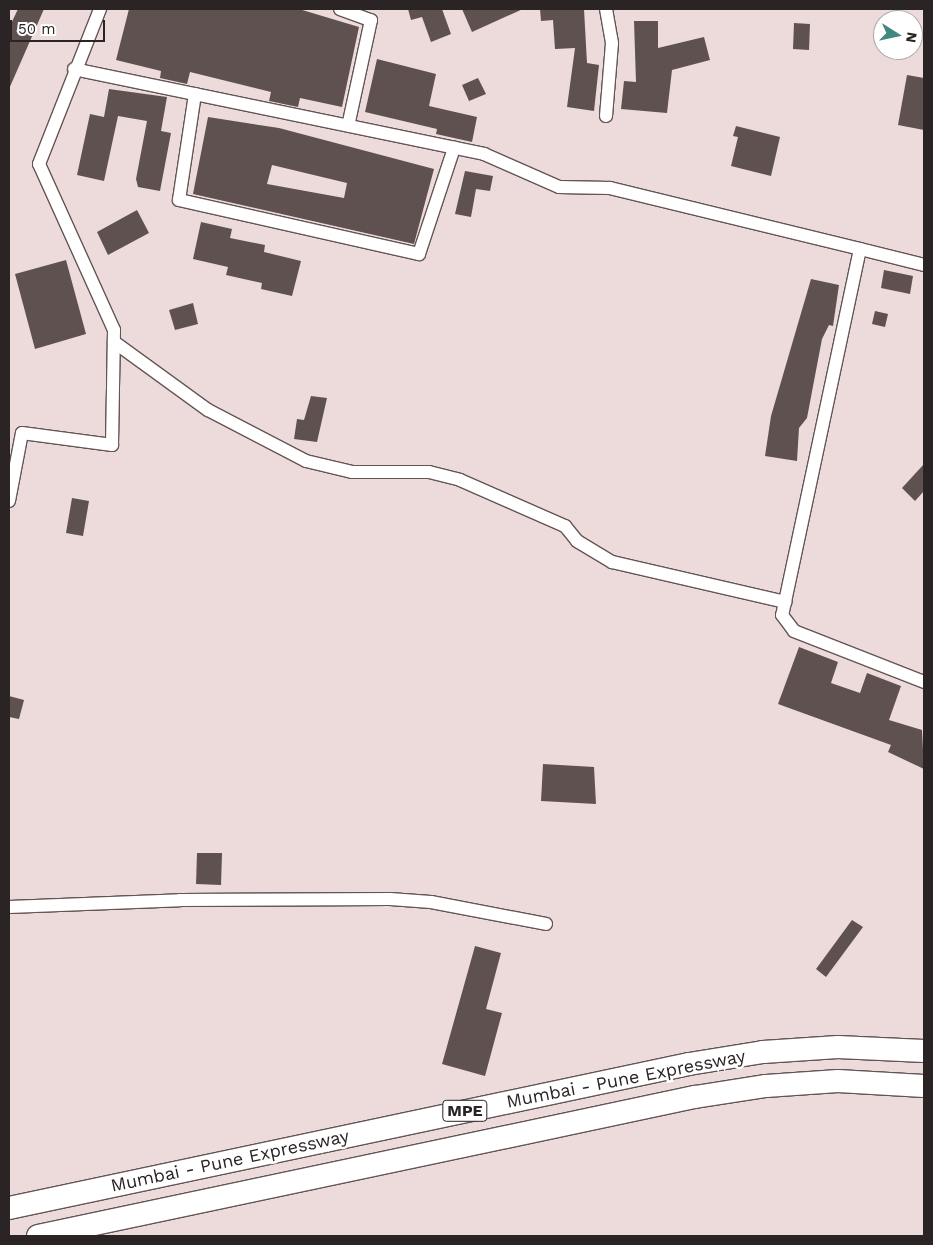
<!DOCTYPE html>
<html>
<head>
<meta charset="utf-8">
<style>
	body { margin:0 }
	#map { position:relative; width:933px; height:1245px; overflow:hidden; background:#eddbdb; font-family:"Work Sans",sans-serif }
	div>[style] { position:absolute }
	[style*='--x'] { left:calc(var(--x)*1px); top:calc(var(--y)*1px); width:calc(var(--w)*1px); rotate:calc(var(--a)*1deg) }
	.building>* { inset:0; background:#605151 }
	.roads { filter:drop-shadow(1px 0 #645555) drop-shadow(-1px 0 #645555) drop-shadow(0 1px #645555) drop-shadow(0 -1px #645555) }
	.minor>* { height:12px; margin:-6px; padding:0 6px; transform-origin:6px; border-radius:6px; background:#fff }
	.motorway>* { height:22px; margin:-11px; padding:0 11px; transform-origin:11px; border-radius:11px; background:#fff }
	span { translate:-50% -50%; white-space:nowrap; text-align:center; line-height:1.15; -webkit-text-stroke:5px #fff; paint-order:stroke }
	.shield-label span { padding:1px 4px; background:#fff; border:1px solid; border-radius:4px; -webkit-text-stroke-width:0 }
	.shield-label { font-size:16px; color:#2a2424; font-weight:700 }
	.street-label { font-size:18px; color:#2a2424 }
	.frame { position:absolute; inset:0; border:10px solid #2a2424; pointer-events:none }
	.north { position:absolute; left:873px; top:10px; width:50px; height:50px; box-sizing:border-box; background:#fff; border:1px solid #aaa7a7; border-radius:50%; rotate:100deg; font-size:14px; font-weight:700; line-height:20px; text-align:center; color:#2a2424 }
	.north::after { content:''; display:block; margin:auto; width:18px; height:22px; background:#438880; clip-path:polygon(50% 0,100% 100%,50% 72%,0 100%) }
	.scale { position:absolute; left:10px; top:20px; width:95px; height:22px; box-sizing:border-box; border:2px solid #2a2424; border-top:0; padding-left:6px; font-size:15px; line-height:18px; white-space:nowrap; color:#2a2424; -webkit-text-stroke:4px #fff; paint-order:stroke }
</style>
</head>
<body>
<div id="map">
	<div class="building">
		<div style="clip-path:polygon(18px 9px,44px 9px,9px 89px,9px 28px)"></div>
		<div style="clip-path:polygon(129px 9px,299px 9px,359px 27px,342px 107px,300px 98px,298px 107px,269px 101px,271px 92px,190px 72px,187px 84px,160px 78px,161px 71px,116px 60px)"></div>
		<div style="clip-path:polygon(408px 9px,442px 9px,451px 34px,431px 42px,422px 17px,411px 20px)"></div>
		<div style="clip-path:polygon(462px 9px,523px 9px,472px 32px)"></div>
		<div style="clip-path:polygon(540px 9px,584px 9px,587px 63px,599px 65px,594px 111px,567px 107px,575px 48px,555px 49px,553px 20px,541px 21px)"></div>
		<div style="clip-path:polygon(634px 21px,658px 21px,658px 48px,704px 37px,710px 60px,672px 70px,667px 113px,621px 109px,624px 81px,636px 82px)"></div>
		<div style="clip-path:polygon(794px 23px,810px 24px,809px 50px,793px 49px)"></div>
		<div style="clip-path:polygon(377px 59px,436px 74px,429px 106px,477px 117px,472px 142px,436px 134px,437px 129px,365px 112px)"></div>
		<div style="clip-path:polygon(907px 75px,924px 78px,924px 130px,898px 125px)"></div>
		<div style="clip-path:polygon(478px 78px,486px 94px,469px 101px,462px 85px)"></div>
		<div style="clip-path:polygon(109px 89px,167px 97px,161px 131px,171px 133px,160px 191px,138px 187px,136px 179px,147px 121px,118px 116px,104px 181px,77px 175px,90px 114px,104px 117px)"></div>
		<div style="clip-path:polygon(evenodd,208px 117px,279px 128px,434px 169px,414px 244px,193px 194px,208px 117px,272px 165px,347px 183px,344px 198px,267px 184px,272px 165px)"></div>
		<div style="clip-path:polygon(736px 126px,780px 137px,771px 176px,731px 166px,738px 137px,733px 136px)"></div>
		<div style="clip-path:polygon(465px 171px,493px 176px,490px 191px,476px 189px,471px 217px,455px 214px)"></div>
		<div style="clip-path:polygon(137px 210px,149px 233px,108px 255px,97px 232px)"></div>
		<div style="clip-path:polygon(201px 222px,232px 229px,230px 238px,265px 245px,264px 252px,301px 261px,292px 296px,261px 289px,262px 283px,226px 275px,228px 267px,193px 259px)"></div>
		<div style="clip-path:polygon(66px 260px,86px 334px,35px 349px,15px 274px)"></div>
		<div style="clip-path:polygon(884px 270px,913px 276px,910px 294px,881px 288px)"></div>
		<div style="clip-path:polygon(811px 279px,839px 285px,833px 326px,829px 325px,822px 339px,807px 418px,799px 428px,797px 461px,765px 456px,771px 416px)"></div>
		<div style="clip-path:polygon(193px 303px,198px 324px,175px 330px,169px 310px)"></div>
		<div style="clip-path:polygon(875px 311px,888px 314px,885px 327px,872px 324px)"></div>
		<div style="clip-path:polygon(311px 396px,327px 398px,317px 442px,294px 439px,297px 419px,304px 420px)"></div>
		<div style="clip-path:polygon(924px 464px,924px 491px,915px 501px,902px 488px)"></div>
		<div style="clip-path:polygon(72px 498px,89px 501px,83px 536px,66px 533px)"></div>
		<div style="clip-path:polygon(799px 647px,838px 662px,831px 683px,860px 693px,867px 673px,901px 686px,889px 720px,922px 730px,924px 769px,888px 752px,891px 745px,778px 704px)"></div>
		<div style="clip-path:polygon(9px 696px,24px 700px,19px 719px,9px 717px)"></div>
		<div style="clip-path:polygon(543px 764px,594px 767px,596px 804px,541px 801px)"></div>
		<div style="clip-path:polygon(197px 853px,222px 853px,221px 885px,196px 884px)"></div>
		<div style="clip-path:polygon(852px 920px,863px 927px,826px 977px,816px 969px)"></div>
		<div style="clip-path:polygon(475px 946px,501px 953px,486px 1009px,502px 1013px,485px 1076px,442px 1064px)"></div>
	</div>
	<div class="roads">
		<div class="minor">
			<div style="--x:340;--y:9;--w:33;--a:20"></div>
			<div style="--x:371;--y:20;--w:108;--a:102.2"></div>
			<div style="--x:74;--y:69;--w:419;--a:11.7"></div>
			<div style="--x:484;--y:154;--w:82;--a:23.7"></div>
			<div style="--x:559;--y:187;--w:51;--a:1.1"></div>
			<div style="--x:610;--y:188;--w:257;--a:13.7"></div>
			<div style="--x:860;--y:249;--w:374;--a:102"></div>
			<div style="--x:782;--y:615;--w:20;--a:53"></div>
			<div style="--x:794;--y:631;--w:140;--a:21.4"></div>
			<div style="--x:195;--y:94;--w:107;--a:98.6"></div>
			<div style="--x:179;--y:200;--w:246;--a:12.7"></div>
			<div style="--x:419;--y:254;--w:112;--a:-71.7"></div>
			<div style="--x:606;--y:116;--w:73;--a:-85.3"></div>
			<div style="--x:612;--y:43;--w:35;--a:-100"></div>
			<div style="--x:860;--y:249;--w:66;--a:14"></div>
			<div style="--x:114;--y:342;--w:116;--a:35.9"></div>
			<div style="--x:208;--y:410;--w:110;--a:27.5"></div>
			<div style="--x:306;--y:461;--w:47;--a:13.4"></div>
			<div style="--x:352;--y:472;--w:77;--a:0"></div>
			<div style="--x:429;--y:472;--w:32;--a:14"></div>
			<div style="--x:460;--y:480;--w:115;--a:23.7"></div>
			<div style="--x:565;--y:526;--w:19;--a:51"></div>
			<div style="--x:577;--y:541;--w:41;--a:31"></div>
			<div style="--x:612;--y:562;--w:178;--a:13"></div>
			<div style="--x:9;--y:501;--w:69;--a:-79.2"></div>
			<div style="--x:22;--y:433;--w:91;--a:7.6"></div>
			<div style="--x:112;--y:445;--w:115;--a:-89"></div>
			<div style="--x:114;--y:330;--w:182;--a:-114.3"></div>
			<div style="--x:39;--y:164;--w:167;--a:-68.5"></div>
			<div style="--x:9;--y:907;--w:171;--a:-2.3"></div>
			<div style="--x:180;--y:900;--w:210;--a:-0.3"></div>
			<div style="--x:390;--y:899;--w:41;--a:4.2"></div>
			<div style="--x:431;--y:902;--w:117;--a:10.8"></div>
		</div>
		<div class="motorway">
			<div style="--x:9;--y:1208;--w:695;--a:-11.96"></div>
			<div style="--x:689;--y:1064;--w:75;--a:-9.2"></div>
			<div style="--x:763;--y:1052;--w:75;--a:-3.8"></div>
			<div style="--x:838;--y:1047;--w:86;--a:2.7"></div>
			<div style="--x:38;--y:1236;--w:672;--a:-11.95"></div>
			<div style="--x:695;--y:1097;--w:72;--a:-8.8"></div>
			<div style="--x:766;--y:1086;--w:72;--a:-4"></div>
			<div style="--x:838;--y:1081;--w:86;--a:3.3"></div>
		</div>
	</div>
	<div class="shield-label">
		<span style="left:465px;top:1111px">MPE</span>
	</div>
	<div class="street-label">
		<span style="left:626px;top:1079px;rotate:-11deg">Mumbai - Pune Expressway</span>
		<span style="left:230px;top:1161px;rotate:-12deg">Mumbai - Pune Expressway</span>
	</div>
	<div class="frame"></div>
	<div class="north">N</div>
	<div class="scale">50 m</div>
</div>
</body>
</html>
